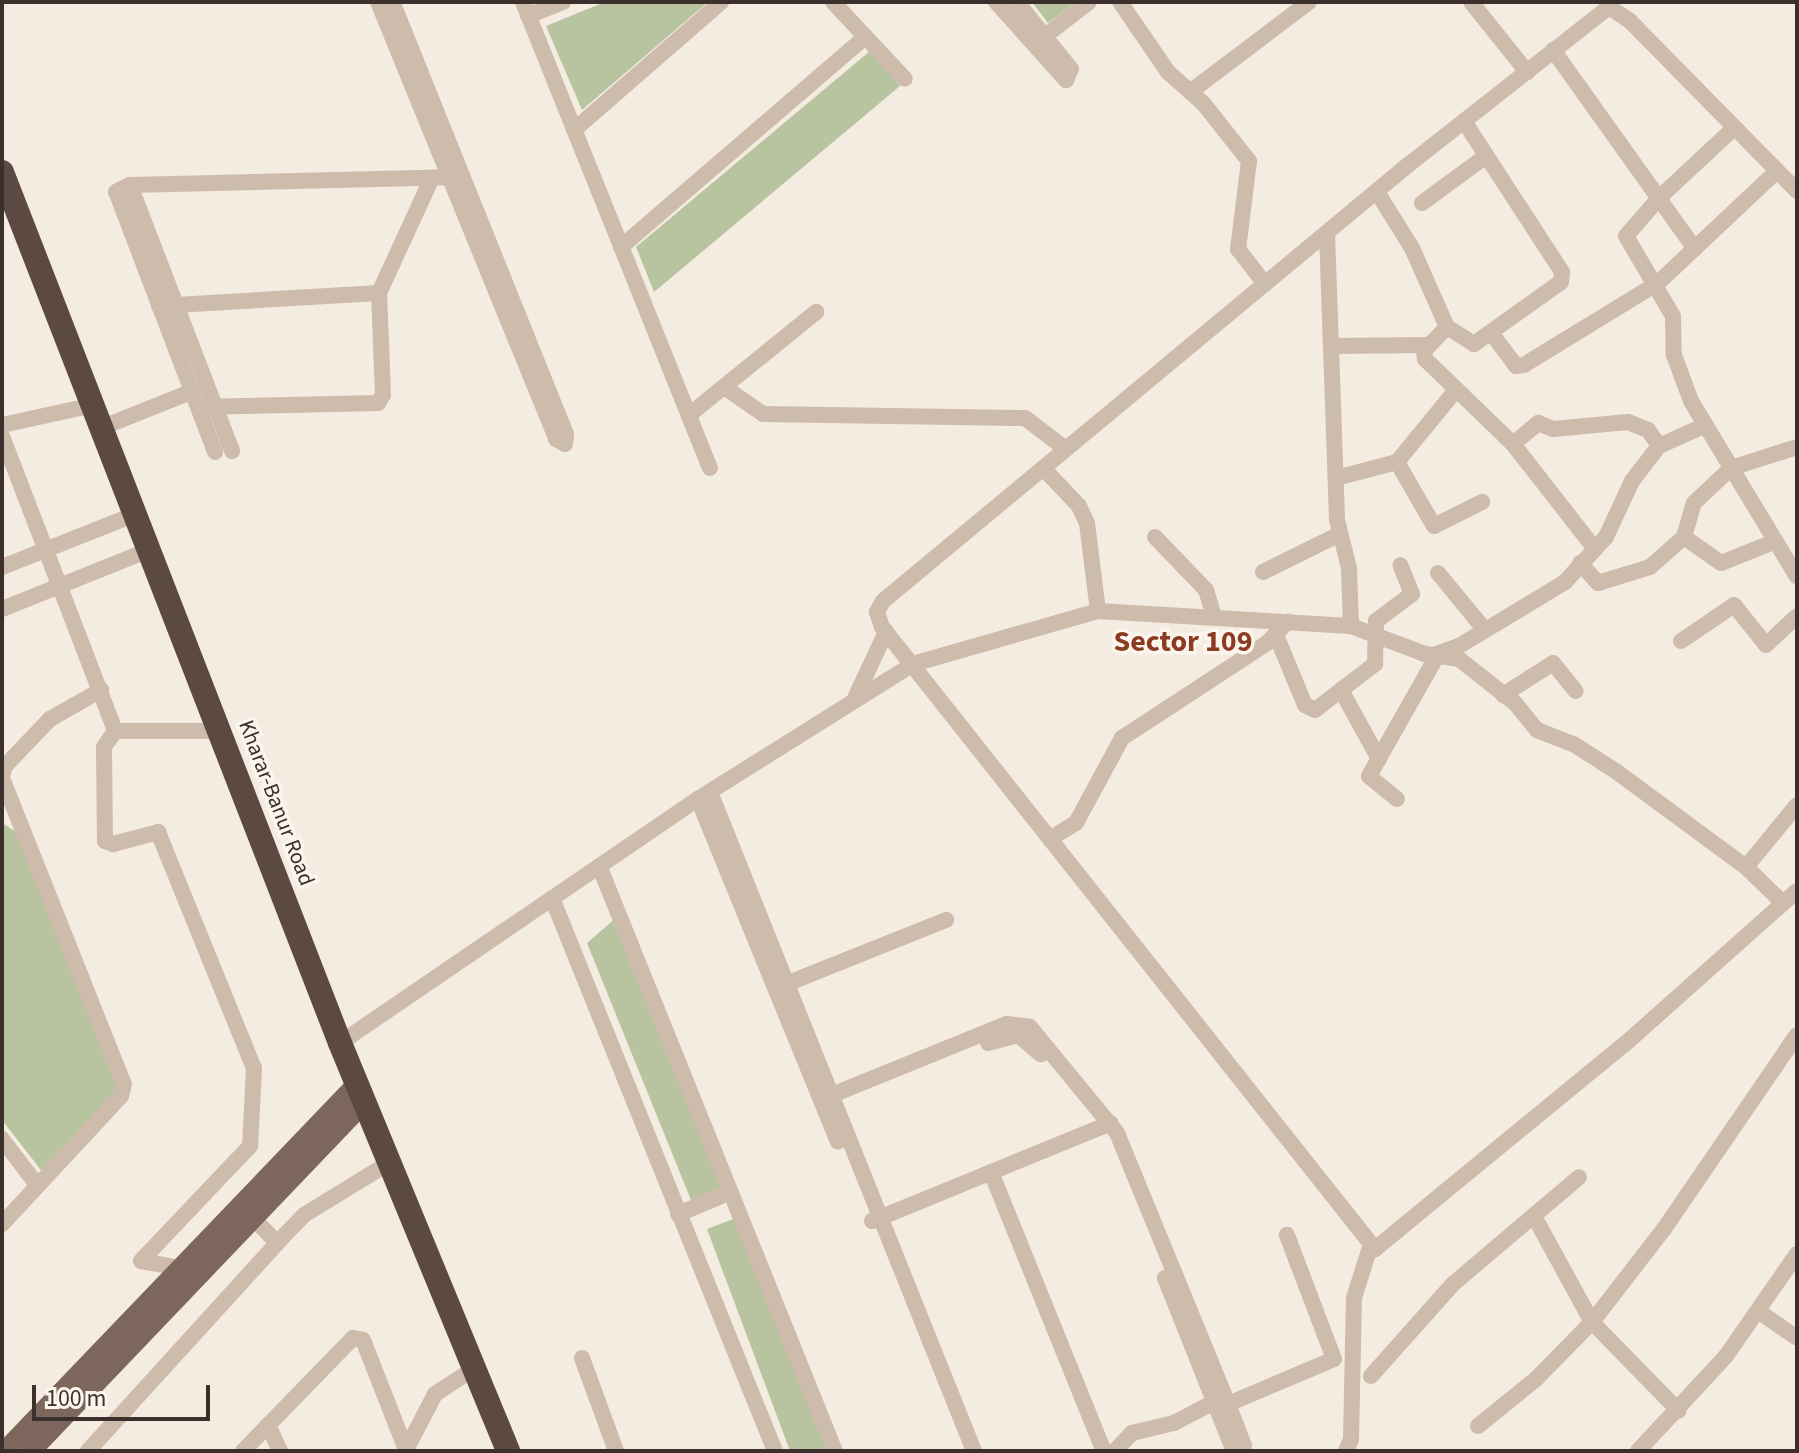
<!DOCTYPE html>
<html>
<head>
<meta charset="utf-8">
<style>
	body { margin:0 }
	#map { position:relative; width:1799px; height:1453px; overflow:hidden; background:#f4ebe1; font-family:"Source Sans 3",sans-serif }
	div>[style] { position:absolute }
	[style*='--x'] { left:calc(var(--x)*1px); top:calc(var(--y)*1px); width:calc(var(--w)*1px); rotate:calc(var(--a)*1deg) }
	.green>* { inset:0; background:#b8c4a0 }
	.minor>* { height:16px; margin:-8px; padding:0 8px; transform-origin:8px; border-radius:8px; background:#cdbbac }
	.major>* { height:20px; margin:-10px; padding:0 10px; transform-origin:10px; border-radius:10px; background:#7d675c }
	.highway>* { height:24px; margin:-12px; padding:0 12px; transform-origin:12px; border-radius:12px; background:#5c4a42 }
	span { translate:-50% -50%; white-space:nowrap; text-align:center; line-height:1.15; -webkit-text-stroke:7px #fbf5ee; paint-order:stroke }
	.street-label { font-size:22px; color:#3b302b }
	.district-label { font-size:30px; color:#8c3b22; font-weight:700 }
	.frame { position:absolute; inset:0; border:4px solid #3b302b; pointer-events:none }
	.scale { position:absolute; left:32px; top:1385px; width:178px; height:36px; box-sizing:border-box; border:4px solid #3b302b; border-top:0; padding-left:10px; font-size:24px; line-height:28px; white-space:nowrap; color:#3b302b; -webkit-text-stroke:6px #fbf5ee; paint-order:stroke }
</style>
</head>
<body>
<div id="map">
	<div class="green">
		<div style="clip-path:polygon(605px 2px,708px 2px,582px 110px,546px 26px)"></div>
		<div style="clip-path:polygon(1032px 2px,1076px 2px,1048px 23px)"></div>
		<div style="clip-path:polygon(870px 51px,900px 86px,654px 292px,636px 247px)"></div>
		<div style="clip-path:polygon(2px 823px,18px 833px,123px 1097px,44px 1174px,2px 1120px)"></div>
		<div style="clip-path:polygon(617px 917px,725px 1186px,691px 1200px,587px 943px)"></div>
		<div style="clip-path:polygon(741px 1216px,829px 1451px,790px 1451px,707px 1229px)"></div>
	</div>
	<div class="minor">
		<div style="--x:378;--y:2;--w:472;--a:67.8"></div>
		<div style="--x:556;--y:439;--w:10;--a:29"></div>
		<div style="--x:565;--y:444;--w:10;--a:-84"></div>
		<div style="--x:566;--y:434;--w:466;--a:-111.9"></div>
		<div style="--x:523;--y:2;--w:502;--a:68.14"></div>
		<div style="--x:833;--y:2;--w:105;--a:46.9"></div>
		<div style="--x:996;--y:2;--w:105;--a:48.1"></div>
		<div style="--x:1066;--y:80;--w:12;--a:-66"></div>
		<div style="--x:1071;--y:69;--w:86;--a:-128.9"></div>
		<div style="--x:1120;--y:2;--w:85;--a:55.6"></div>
		<div style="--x:1168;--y:72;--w:47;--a:41.5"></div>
		<div style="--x:1203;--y:103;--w:74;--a:51.6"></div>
		<div style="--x:1249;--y:161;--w:89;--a:97.1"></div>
		<div style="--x:1238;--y:249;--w:44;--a:52.4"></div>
		<div style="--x:1471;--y:2;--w:90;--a:51.3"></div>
		<div style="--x:528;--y:16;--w:38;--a:-22"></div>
		<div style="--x:1036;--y:43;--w:67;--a:-37.7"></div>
		<div style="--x:1553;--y:50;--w:244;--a:54.5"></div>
		<div style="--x:1190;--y:92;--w:149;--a:-37.1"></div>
		<div style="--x:1734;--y:128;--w:103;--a:137"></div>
		<div style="--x:1659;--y:198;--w:50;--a:131"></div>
		<div style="--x:1626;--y:236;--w:93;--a:59.6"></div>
		<div style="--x:1673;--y:316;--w:39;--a:89"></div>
		<div style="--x:1674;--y:355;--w:49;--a:69.7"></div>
		<div style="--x:1691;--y:401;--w:205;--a:58.9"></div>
		<div style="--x:574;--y:130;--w:195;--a:-41"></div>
		<div style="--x:130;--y:185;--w:285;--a:69"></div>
		<div style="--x:1797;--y:191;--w:238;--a:-134.5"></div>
		<div style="--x:1630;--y:21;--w:25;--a:-146"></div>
		<div style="--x:1609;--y:7;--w:256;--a:141.8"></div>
		<div style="--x:1408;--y:165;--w:682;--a:140.29"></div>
		<div style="--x:883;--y:601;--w:13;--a:119"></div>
		<div style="--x:877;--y:612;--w:16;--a:72"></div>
		<div style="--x:882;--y:627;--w:794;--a:51.6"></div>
		<div style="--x:1375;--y:1249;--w:323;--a:-39.4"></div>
		<div style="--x:1625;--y:1044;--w:230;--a:-41.7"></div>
		<div style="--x:1377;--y:192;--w:66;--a:58"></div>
		<div style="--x:1412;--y:248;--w:86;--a:66.1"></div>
		<div style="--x:1447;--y:327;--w:32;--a:32"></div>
		<div style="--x:1474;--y:344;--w:107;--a:-35.5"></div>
		<div style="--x:1561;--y:282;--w:10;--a:-84"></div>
		<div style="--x:1562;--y:272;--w:180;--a:-123"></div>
		<div style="--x:1422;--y:203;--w:79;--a:-36.3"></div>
		<div style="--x:1327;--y:233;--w:287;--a:88"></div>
		<div style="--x:1337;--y:520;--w:49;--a:76"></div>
		<div style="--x:1349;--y:568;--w:58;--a:88"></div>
		<div style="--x:621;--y:247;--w:322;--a:-40.7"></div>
		<div style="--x:159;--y:306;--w:220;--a:-3.4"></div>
		<div style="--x:379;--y:293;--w:127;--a:-65.3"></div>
		<div style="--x:1447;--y:327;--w:33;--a:134"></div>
		<div style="--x:1424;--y:351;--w:8;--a:83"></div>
		<div style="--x:1425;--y:359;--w:122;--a:44"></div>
		<div style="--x:1513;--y:444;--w:133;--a:52"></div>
		<div style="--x:1492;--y:334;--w:40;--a:53"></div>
		<div style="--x:1516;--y:366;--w:8;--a:-7"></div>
		<div style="--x:1524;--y:365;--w:157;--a:-31.5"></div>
		<div style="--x:1658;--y:283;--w:163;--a:-43.3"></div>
		<div style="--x:1334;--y:346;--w:94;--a:-0.6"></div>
		<div style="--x:724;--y:387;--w:47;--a:34.7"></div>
		<div style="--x:763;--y:414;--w:262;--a:0.9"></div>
		<div style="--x:1025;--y:418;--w:51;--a:37.1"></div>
		<div style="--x:199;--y:407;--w:179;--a:-1.3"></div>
		<div style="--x:378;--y:403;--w:9;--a:-58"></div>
		<div style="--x:383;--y:395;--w:102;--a:-92.2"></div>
		<div style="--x:689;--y:415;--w:164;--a:-39"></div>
		<div style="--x:2;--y:425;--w:94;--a:-12.3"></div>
		<div style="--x:103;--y:427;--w:97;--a:-21.8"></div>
		<div style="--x:2;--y:436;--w:316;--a:69"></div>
		<div style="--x:115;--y:731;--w:19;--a:125"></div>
		<div style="--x:104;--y:747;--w:94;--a:89.4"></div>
		<div style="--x:105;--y:841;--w:9;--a:21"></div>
		<div style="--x:113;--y:844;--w:47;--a:-14.9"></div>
		<div style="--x:158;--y:832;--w:255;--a:67.9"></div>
		<div style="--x:254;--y:1068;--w:78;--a:92.9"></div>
		<div style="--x:250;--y:1146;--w:158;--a:133.5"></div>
		<div style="--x:141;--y:1261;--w:39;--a:10"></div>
		<div style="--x:1513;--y:444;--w:33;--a:-40"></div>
		<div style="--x:1538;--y:423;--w:16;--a:22"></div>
		<div style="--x:1553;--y:429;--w:75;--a:-5.3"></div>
		<div style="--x:1628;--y:422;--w:22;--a:22"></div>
		<div style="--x:1648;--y:430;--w:19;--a:54"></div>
		<div style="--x:215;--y:452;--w:278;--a:-110.8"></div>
		<div style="--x:116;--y:192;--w:16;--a:-27"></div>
		<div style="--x:130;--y:185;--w:319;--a:-1.4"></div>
		<div style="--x:1397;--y:462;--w:74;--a:60"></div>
		<div style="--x:1434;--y:526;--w:54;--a:-26.6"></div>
		<div style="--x:1043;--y:468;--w:52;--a:46.5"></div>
		<div style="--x:1079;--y:506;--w:19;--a:65"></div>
		<div style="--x:1087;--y:523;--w:89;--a:82.9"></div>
		<div style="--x:1336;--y:478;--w:63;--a:-14.7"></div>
		<div style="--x:1397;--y:462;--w:93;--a:-50.7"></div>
		<div style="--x:1155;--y:537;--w:74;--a:46.1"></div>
		<div style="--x:1206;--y:590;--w:27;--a:73"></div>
		<div style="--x:1684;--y:537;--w:45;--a:35.1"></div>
		<div style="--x:1721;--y:563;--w:59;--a:-21.8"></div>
		<div style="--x:1580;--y:563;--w:27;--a:48"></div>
		<div style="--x:1598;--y:583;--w:54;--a:-17.1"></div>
		<div style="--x:1650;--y:567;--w:45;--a:-41.4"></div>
		<div style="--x:1684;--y:537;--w:35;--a:-74"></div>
		<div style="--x:1694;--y:503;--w:51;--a:-43.4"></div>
		<div style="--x:1731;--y:468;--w:69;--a:-17.7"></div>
		<div style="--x:2;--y:567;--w:144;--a:-21.6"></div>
		<div style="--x:1263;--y:572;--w:86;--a:-26.3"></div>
		<div style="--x:1438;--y:573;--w:74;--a:50.5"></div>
		<div style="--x:2;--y:609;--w:158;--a:-21.9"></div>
		<div style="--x:1276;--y:635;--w:76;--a:67.5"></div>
		<div style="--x:1305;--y:705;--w:11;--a:27"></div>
		<div style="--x:1315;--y:710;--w:76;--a:-37.5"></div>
		<div style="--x:1375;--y:664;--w:43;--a:-88.7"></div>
		<div style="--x:1376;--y:621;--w:45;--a:-36.9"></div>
		<div style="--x:1412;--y:594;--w:31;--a:-112"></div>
		<div style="--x:1681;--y:641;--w:64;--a:-34.2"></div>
		<div style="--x:1734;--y:605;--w:51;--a:51.3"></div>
		<div style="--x:1766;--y:645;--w:42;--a:-43.1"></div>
		<div style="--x:1436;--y:654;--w:24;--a:-19"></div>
		<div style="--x:1459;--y:646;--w:124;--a:-31.1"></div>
		<div style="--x:1565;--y:582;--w:61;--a:-47.7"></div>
		<div style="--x:1606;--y:537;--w:62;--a:-65.1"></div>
		<div style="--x:1632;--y:481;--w:44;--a:-52.4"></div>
		<div style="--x:1659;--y:446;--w:51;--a:-24.1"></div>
		<div style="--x:1341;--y:690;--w:79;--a:61.2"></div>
		<div style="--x:1503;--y:695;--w:59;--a:-32.6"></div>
		<div style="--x:1553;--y:663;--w:36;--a:51"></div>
		<div style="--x:856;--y:696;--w:71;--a:-64.9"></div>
		<div style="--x:115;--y:731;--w:105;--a:0"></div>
		<div style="--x:2;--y:776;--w:10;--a:-73"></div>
		<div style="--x:5;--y:766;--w:65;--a:-46.2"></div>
		<div style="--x:50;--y:719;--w:59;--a:-29.6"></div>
		<div style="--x:2;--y:778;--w:329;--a:68.3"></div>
		<div style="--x:124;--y:1084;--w:12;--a:104"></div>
		<div style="--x:121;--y:1096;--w:175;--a:132.9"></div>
		<div style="--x:710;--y:792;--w:710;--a:68.17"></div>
		<div style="--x:698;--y:799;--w:370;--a:67.8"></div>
		<div style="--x:1397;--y:799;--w:36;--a:-141"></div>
		<div style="--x:1369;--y:776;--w:138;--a:-60.5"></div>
		<div style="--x:1050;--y:839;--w:31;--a:-32"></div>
		<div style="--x:1076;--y:823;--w:97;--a:-61.6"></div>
		<div style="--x:1122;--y:738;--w:173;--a:-33.2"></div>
		<div style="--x:1267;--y:643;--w:30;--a:-46"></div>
		<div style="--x:1746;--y:867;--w:80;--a:-50.6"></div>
		<div style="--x:600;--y:868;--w:629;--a:68.05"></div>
		<div style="--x:552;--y:898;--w:596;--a:68.04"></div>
		<div style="--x:781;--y:986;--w:178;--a:-21.8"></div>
		<div style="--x:340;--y:1043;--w:433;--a:-34.3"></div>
		<div style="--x:698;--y:799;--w:254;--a:-32.1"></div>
		<div style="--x:913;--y:664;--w:192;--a:-16"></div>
		<div style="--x:1098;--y:611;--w:253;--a:3.4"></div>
		<div style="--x:1351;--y:626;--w:79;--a:20.7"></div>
		<div style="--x:1425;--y:654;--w:34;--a:8"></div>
		<div style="--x:1459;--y:659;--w:71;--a:38.2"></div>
		<div style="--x:1515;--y:703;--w:35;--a:51"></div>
		<div style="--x:1537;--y:730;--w:41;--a:21.5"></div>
		<div style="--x:1575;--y:745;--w:50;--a:32.7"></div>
		<div style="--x:1617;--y:772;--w:160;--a:36.4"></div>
		<div style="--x:1746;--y:867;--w:52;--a:44.2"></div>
		<div style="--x:988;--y:1043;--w:31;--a:-15"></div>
		<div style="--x:1018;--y:1035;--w:30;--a:40"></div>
		<div style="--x:822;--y:1099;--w:200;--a:-22.1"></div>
		<div style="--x:1007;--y:1024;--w:23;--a:7"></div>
		<div style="--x:1030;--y:1027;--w:137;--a:50.6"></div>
		<div style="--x:1117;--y:1133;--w:298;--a:67.7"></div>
		<div style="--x:1230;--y:1409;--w:39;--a:69"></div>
		<div style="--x:1244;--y:1445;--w:8;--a:130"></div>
		<div style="--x:2;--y:1139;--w:58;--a:52.7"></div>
		<div style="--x:991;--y:1172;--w:301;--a:68"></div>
		<div style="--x:678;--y:1214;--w:57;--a:-22.5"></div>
		<div style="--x:253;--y:1218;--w:35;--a:46"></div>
		<div style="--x:277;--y:1243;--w:39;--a:-46"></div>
		<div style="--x:304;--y:1215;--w:103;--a:-31.5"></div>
		<div style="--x:1535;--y:1218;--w:119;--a:61.3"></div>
		<div style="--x:1592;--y:1322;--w:124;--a:45.7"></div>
		<div style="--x:872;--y:1221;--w:258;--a:-22.3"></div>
		<div style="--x:1165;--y:1278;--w:186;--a:68.3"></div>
		<div style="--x:1758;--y:1311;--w:47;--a:34.7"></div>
		<div style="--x:582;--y:1358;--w:99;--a:69.9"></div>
		<div style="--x:1371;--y:1376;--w:123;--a:-48.3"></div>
		<div style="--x:1453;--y:1284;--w:165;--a:-40.3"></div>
		<div style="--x:1228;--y:1404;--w:115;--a:-23"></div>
		<div style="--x:1334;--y:1359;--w:133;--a:-110.8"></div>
		<div style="--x:268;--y:1425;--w:29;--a:65"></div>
		<div style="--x:1478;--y:1426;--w:75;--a:-39"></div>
		<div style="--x:1536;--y:1379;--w:80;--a:-45.5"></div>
		<div style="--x:1592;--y:1322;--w:118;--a:-52.3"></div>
		<div style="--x:1664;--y:1229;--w:235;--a:-55.6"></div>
		<div style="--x:88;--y:1451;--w:281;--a:-47.7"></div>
		<div style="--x:243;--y:1451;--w:158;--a:-45.8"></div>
		<div style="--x:353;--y:1338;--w:10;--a:11"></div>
		<div style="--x:363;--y:1340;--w:118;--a:68.6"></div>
		<div style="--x:406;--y:1450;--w:63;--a:-62.6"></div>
		<div style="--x:435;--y:1394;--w:48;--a:-33"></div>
		<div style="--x:1115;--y:1451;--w:25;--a:-47"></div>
		<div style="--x:1132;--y:1433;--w:43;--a:-13.4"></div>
		<div style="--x:1174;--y:1423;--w:45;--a:-27.7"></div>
		<div style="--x:1346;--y:1451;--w:13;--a:-67"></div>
		<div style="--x:1351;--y:1439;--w:141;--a:-88.8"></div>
		<div style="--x:1354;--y:1298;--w:53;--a:-72.6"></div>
		<div style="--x:1638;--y:1451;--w:129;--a:-47.2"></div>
		<div style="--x:1726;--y:1356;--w:124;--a:-55.2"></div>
	</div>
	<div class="major">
		<div style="--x:5;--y:1451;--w:510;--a:-46.19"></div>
		<div style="--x:31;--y:1451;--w:484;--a:-46.3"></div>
	</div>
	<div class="highway">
		<div style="--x:2;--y:172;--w:934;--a:68.79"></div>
		<div style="--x:340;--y:1043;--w:441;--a:67.6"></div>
	</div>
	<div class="street-label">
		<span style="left:276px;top:803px;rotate:69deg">Kharar-Banur Road</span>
	</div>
	<div class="district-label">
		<span style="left:1183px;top:642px">Sector 109</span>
	</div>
	<div class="frame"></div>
	<div class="scale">100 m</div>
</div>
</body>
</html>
